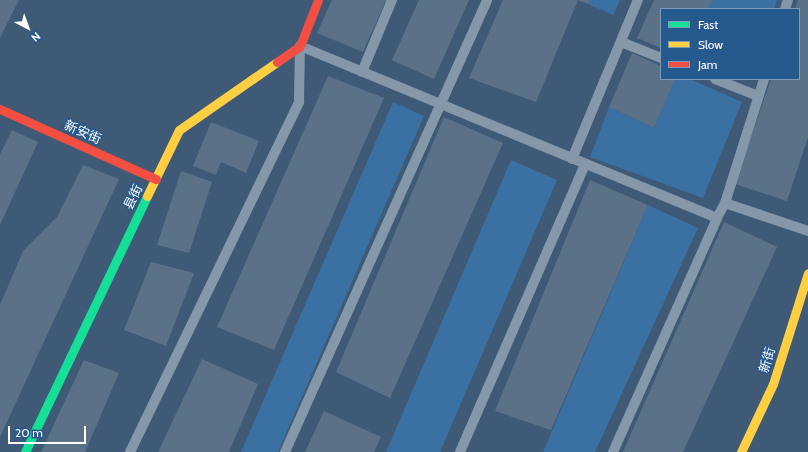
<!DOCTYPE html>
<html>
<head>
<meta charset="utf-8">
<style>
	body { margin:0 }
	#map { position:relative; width:808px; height:452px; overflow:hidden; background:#3e5a76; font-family:Cabin,"Noto Sans SC",sans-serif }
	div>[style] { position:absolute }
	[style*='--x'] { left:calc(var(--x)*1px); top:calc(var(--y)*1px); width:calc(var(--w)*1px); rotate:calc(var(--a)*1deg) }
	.green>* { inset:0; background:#3b70a3 }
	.building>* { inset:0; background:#5b7188 }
	.lane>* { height:10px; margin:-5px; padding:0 5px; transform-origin:5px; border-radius:5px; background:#8598aa }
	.fast>* { height:9px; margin:-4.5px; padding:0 4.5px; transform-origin:4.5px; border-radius:4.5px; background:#16e098 }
	.slow>* { height:9px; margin:-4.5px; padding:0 4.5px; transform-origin:4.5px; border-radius:4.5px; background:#ffcf43 }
	.jam>* { height:9px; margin:-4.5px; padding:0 4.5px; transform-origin:4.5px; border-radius:4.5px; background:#f24e42 }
	span { translate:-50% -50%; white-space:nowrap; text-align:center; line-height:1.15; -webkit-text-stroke:3px #26598e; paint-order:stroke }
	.street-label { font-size:13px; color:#fff }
	.legend { position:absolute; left:660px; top:8px; width:140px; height:72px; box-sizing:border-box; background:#26598e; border:1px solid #7d9bbb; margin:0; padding:5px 7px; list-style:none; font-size:12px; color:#fff }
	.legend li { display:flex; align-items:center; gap:8px; height:20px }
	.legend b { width:20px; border:1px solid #7d9bbb }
	.north { position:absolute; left:8px; top:8px; width:40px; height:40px; -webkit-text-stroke:3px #26598e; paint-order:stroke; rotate:139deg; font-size:11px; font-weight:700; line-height:16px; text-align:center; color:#fff }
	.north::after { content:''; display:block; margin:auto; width:14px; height:18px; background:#fff; clip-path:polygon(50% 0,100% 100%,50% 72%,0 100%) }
	.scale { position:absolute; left:8px; top:426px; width:78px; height:18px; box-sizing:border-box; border:2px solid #fff; border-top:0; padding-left:5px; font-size:12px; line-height:14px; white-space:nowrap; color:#fff; -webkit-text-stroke:3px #26598e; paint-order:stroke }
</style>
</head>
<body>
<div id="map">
	<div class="green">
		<div style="clip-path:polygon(589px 0,620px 0,613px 15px,588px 4px)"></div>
		<div style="clip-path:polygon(692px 0,777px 0,774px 9px,688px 9px)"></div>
		<div style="clip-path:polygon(675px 79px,690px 79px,742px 102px,703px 198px,590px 157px,609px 107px,654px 128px)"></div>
		<div style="clip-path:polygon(393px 102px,424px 116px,278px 452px,241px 452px)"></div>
		<div style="clip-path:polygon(511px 160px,557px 180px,440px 452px,386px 452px)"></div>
		<div style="clip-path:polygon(648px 205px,698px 228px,595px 452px,543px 452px)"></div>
	</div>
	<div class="building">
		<div style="clip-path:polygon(0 0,19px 0,0 38px)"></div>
		<div style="clip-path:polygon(332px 0,386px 0,363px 52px,317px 33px)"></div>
		<div style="clip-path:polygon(419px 0,469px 0,434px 79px,392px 60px)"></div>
		<div style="clip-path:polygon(503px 0,589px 0,588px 4px,578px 0,536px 102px,469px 78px)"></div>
		<div style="clip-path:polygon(654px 0,712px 0,708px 9px,661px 9px,661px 48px,637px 38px)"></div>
		<div style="clip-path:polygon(798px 0,808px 0,808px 137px,787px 201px,735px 184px,771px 79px,799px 79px,799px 9px,795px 9px)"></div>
		<div style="clip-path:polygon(632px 53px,661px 66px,661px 79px,675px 79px,654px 128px,609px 107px)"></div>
		<div style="clip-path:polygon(328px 76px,384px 98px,274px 350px,217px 327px)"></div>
		<div style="clip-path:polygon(444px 117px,503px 143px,390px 398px,336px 372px)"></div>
		<div style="clip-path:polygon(211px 122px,259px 141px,246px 173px,221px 162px,216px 175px,193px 166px)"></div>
		<div style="clip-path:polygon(12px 130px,38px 142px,0 225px,0 154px)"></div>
		<div style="clip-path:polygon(83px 165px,119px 179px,0 437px,0 305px,23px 251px,57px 217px)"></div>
		<div style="clip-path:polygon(181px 171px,212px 182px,189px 253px,157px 245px)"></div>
		<div style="clip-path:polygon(590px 180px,648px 205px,551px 430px,495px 411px)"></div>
		<div style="clip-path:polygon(724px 222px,777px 247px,683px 452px,623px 452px)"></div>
		<div style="clip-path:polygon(151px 262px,194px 273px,166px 346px,124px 330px)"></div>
		<div style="clip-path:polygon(202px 359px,258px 384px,229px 452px,158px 452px)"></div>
		<div style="clip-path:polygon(84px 360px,119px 373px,85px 452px,41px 452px)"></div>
		<div style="clip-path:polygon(324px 411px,381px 437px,374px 452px,305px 452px)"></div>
	</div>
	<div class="lane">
		<div style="--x:785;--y:9;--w:9;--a:-72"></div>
		<div style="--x:621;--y:42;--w:43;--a:21.8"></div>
		<div style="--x:362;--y:72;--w:78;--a:-67.4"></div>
		<div style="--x:715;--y:79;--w:46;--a:21.6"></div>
		<div style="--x:572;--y:159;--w:172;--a:-67.5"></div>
		<div style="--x:725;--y:203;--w:130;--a:-72.5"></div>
		<div style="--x:130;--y:452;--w:389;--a:-64.2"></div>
		<div style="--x:299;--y:102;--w:56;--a:-89"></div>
		<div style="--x:300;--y:46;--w:451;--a:22.4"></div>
		<div style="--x:717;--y:218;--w:17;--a:-62"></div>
		<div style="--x:725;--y:203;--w:88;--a:18.6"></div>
		<div style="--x:285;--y:452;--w:495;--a:-65.9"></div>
		<div style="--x:460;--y:452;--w:314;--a:-66.5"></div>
		<div style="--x:613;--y:452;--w:256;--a:-66"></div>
	</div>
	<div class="fast">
		<div style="--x:25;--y:452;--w:284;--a:-64.5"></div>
	</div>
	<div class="slow">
		<div style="--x:147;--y:196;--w:73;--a:-64.1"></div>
		<div style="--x:179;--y:130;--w:119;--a:-34.8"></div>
		<div style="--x:741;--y:452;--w:75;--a:-64.8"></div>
		<div style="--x:773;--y:384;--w:116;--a:-72.5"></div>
	</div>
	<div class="jam">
		<div style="--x:277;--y:62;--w:28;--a:-35"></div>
		<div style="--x:300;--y:46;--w:49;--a:-68.6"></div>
		<div style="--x:0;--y:109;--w:171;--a:24.2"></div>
	</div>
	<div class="street-label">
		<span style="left:83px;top:132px;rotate:24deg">新安街</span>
		<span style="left:133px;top:197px;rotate:-64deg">县街</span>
		<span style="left:767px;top:360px;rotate:-73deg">新街</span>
	</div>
	<ul class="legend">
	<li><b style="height:5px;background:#16e098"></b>Fast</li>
	<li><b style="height:5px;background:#ffcf43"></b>Slow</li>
	<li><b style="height:5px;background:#f24e42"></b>Jam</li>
	</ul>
	<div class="north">N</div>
	<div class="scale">20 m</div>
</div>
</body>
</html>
